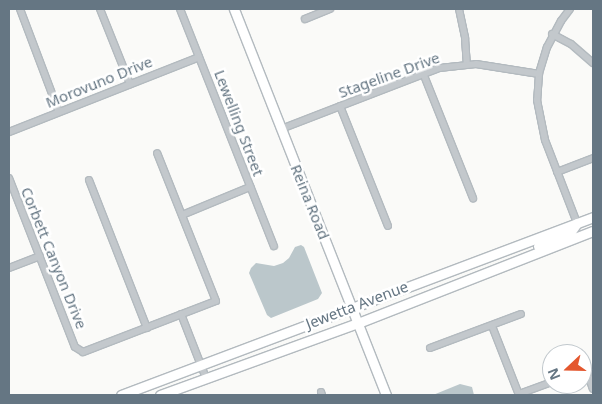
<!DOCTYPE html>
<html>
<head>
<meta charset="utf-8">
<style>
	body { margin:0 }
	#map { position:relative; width:602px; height:404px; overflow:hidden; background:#fafaf8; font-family:"Noto Sans",sans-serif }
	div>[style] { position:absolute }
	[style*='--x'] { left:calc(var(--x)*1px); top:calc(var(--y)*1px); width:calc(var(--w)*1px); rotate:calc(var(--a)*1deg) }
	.water>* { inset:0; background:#bbc7cb }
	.roads { filter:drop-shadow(1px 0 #b3babf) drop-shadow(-1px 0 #b3babf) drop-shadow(0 1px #b3babf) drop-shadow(0 -1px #b3babf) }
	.street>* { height:6px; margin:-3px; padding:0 3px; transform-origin:3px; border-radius:3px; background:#c3c8cc }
	.secondary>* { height:9px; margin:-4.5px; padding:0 4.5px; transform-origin:4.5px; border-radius:4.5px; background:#fff }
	span { translate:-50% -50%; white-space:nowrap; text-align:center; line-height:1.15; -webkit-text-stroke:5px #fff; paint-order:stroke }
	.street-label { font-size:15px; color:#657683 }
	.frame { position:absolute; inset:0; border:10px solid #657683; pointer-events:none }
	.north { position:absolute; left:542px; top:344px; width:50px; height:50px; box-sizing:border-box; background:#fff; border:1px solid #c1c8cd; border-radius:50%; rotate:249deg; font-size:14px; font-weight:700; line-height:20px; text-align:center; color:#657683 }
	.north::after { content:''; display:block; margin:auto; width:18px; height:22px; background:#e4572e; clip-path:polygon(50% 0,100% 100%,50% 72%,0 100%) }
</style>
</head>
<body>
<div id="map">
	<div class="water">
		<div style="clip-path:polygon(301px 245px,304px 247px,322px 293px,318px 299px,271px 318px,267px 315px,249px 273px,251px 268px,256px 263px,274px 266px,283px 263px,289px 258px,295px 247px)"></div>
		<div style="clip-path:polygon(460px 384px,472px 387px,474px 395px,433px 395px)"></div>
	</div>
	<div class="roads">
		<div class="street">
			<div style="--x:20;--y:9;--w:110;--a:69.3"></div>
			<div style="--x:100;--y:9;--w:81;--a:68.2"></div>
			<div style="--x:180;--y:9;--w:255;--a:68.4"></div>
			<div style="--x:459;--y:9;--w:30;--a:78"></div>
			<div style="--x:465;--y:38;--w:26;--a:86"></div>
			<div style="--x:570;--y:9;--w:15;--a:127"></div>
			<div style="--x:561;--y:21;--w:30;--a:118"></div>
			<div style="--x:547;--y:47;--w:28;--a:107"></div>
			<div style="--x:539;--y:74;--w:26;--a:94"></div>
			<div style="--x:537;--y:100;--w:41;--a:78.7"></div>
			<div style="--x:545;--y:140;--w:89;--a:68.9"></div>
			<div style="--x:305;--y:19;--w:27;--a:-22"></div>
			<div style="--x:552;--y:34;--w:21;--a:28"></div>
			<div style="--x:571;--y:44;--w:29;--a:41"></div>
			<div style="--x:423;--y:73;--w:135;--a:68.2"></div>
			<div style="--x:340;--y:106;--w:129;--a:68.2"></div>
			<div style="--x:281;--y:129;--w:169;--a:-21.1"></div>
			<div style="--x:439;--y:68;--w:37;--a:-6"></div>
			<div style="--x:476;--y:64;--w:64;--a:9"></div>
			<div style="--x:9;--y:132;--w:204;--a:-21.5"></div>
			<div style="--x:557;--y:172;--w:39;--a:-21"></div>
			<div style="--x:9;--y:178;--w:181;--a:68.7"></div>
			<div style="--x:75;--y:347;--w:9;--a:32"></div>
			<div style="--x:83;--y:352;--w:142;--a:-21"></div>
			<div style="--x:216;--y:301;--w:159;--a:-111.7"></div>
			<div style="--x:89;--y:180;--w:159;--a:68.6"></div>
			<div style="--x:182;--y:215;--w:74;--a:-22.4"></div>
			<div style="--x:9;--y:268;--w:33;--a:-21"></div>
			<div style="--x:181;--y:314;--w:69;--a:68.7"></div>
			<div style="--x:492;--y:326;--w:74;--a:68.6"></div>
			<div style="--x:430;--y:348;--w:97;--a:-20.5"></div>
			<div style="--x:586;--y:369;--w:21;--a:71"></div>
			<div style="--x:321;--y:392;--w:3;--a:72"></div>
			<div style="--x:519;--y:394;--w:35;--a:-20"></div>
		</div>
		<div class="secondary">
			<div style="--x:234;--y:9;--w:415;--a:68.5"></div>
			<div style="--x:538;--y:246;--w:35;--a:-22"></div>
			<div style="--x:570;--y:233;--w:12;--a:-55"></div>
			<div style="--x:121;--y:395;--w:504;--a:-20.66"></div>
			<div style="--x:160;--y:395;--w:211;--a:-20"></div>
			<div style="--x:358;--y:323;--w:252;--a:-21.4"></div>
		</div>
	</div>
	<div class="street-label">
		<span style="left:389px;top:75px;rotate:-20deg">Stageline Drive</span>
		<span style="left:99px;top:82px;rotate:-22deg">Morovuno Drive</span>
		<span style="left:239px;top:123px;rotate:69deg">Lewelling Street</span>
		<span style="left:310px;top:202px;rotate:68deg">Reina Road</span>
		<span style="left:54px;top:258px;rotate:68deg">Corbett Canyon Drive</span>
		<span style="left:357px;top:305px;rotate:-21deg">Jewetta Avenue</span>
	</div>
	<div class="frame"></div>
	<div class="north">N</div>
</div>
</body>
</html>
